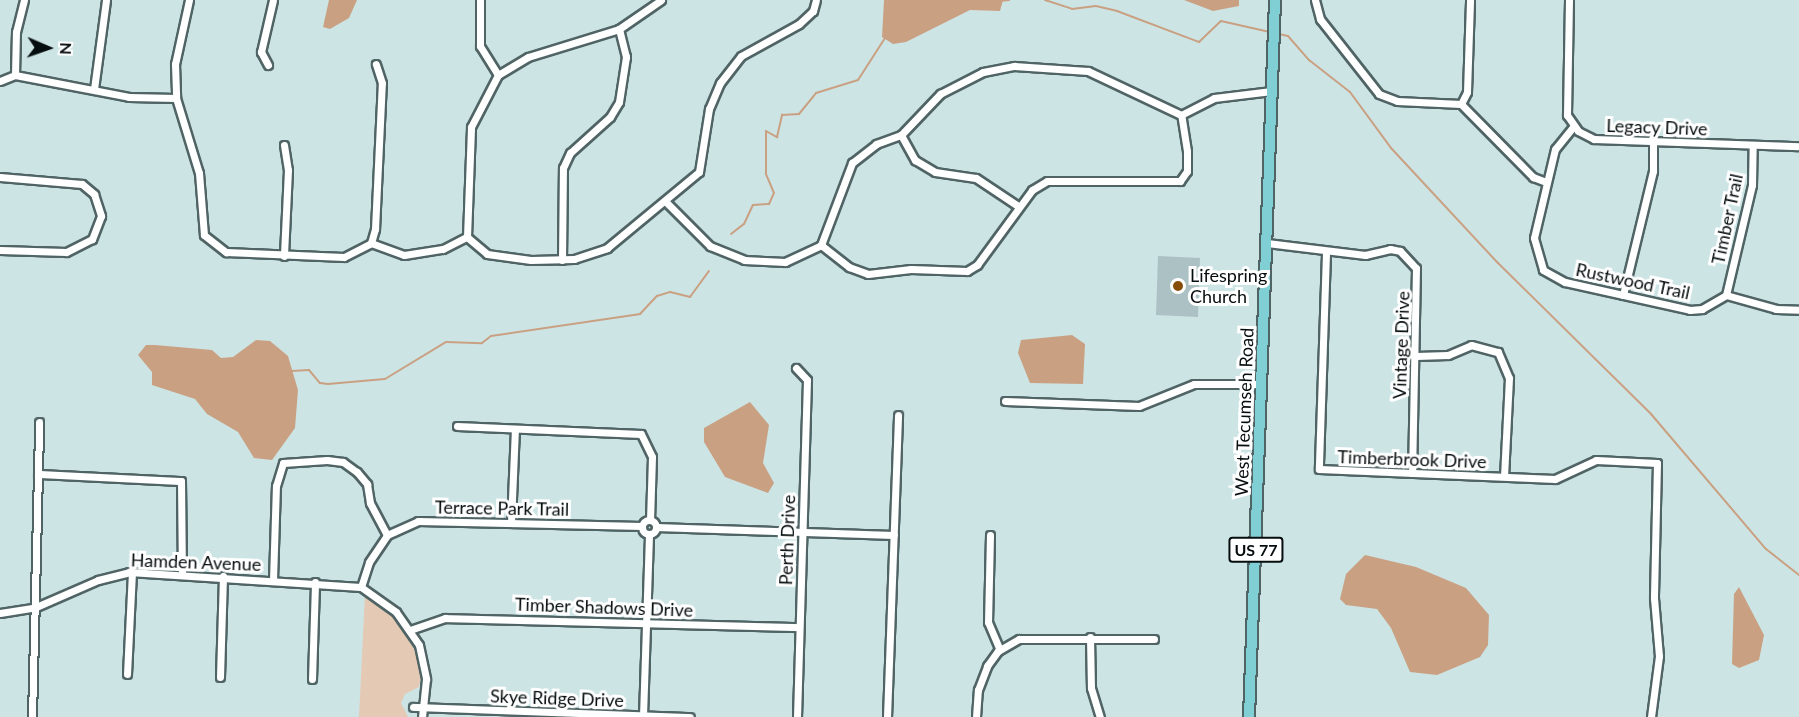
<!DOCTYPE html>
<html>
<head>
<meta charset="utf-8">
<style>
	body { margin:0 }
	#map { position:relative; width:1799px; height:717px; overflow:hidden; background:#cde4e5; font-family:Lato,sans-serif }
	div>[style] { position:absolute }
	[style*='--x'] { left:calc(var(--x)*1px); top:calc(var(--y)*1px); width:calc(var(--w)*1px); rotate:calc(var(--a)*1deg) }
	.green>* { inset:0; background:#e4c9b4 }
	.water>* { inset:0; background:#c9a182 }
	.stream>* { height:2px; margin:-1px; padding:0 1px; transform-origin:1px; border-radius:1px; background:#c9a182 }
	.building>* { inset:0; background:#abc1c3 }
	.roads { filter:drop-shadow(2px 0 #506465) drop-shadow(-2px 0 #506465) drop-shadow(0 2px #506465) drop-shadow(0 -2px #506465) }
	.minor>* { height:7px; margin:-3.5px; padding:0 3.5px; transform-origin:3.5px; border-radius:3.5px; background:#fff }
	.minor>.ring { margin:-3.5px; padding:0; box-sizing:content-box; background:none; border:7px solid #fff; border-radius:50% }
	.primary>* { height:10px; margin:-5px; padding:0 5px; transform-origin:5px; border-radius:5px; background:#80cfd5 }
	.dots>* { width:16px; height:16px; translate:-50% -50%; box-sizing:border-box; border:3px solid #fff; border-radius:50% }
	span { translate:-50% -50%; white-space:nowrap; text-align:center; line-height:1.15; -webkit-text-stroke:6px #fff; paint-order:stroke }
	.shield-label span { padding:2px 4px; background:#fff; border:2px solid; border-radius:4px; -webkit-text-stroke-width:0 }
	.shield-label { font-size:16px; color:#060d0e; font-weight:700 }
	.street-label { font-size:18px; color:#060d0e }
	.poi-label { font-size:18px; color:#060d0e }
	.left { translate:0 -50%; text-align:left }
	.north { position:absolute; left:18px; top:18px; width:60px; height:60px; -webkit-text-stroke:4px #fff; paint-order:stroke; rotate:92deg; font-size:16px; font-weight:700; line-height:24px; text-align:center; color:#060d0e }
	.north::after { content:''; display:block; margin:auto; width:21px; height:27px; background:#060d0e; clip-path:polygon(50% 0,100% 100%,50% 72%,0 100%) }
</style>
</head>
<body>
<div id="map">
	<div class="green">
		<div style="clip-path:polygon(365px 593px,406px 628px,416px 650px,421px 676px,419px 687px,405px 694px,401px 703px,408px 717px,359px 717px)"></div>
	</div>
	<div class="water">
		<div style="clip-path:polygon(329px 0,357px 0,349px 18px,330px 29px,323px 27px)"></div>
		<div style="clip-path:polygon(884px 0,1003px 0,1000px 11px,970px 10px,906px 42px,893px 44px,882px 37px)"></div>
		<div style="clip-path:polygon(1184px 0,1239px 0,1239px 6px,1213px 11px)"></div>
		<div style="clip-path:polygon(1072px 335px,1085px 344px,1083px 384px,1030px 383px,1018px 353px,1021px 340px)"></div>
		<div style="clip-path:polygon(256px 340px,270px 341px,288px 356px,298px 390px,295px 428px,272px 460px,254px 458px,238px 432px,207px 414px,195px 399px,152px 385px,152px 372px,138px 355px,146px 345px,155px 345px,212px 350px,221px 358px,233px 357px)"></div>
		<div style="clip-path:polygon(750px 402px,769px 425px,763px 463px,774px 483px,768px 493px,725px 477px,704px 442px,704px 428px)"></div>
		<div style="clip-path:polygon(1365px 555px,1416px 567px,1466px 588px,1489px 615px,1488px 645px,1480px 657px,1437px 675px,1410px 672px,1391px 628px,1377px 609px,1346px 605px,1340px 599px,1346px 574px)"></div>
		<div style="clip-path:polygon(1739px 587px,1764px 635px,1759px 660px,1739px 668px,1732px 664px,1734px 594px)"></div>
	</div>
	<div class="stream">
		<div style="--x:1045;--y:0;--w:28;--a:18"></div>
		<div style="--x:1072;--y:9;--w:24;--a:-7"></div>
		<div style="--x:1096;--y:6;--w:22;--a:13"></div>
		<div style="--x:1117;--y:11;--w:88;--a:20.7"></div>
		<div style="--x:1199;--y:42;--w:30;--a:-44"></div>
		<div style="--x:1221;--y:21;--w:50;--a:12.7"></div>
		<div style="--x:1000;--y:1;--w:9;--a:-6"></div>
		<div style="--x:1279;--y:34;--w:9;--a:13"></div>
		<div style="--x:1288;--y:36;--w:32;--a:49"></div>
		<div style="--x:1309;--y:60;--w:52;--a:38"></div>
		<div style="--x:1350;--y:92;--w:69;--a:53.8"></div>
		<div style="--x:1391;--y:148;--w:157;--a:47.1"></div>
		<div style="--x:1498;--y:263;--w:215;--a:44.6"></div>
		<div style="--x:1651;--y:414;--w:177;--a:49.6"></div>
		<div style="--x:1766;--y:549;--w:42;--a:38.2"></div>
		<div style="--x:731;--y:234;--w:16;--a:-38"></div>
		<div style="--x:744;--y:224;--w:21;--a:-65"></div>
		<div style="--x:753;--y:205;--w:16;--a:-4"></div>
		<div style="--x:769;--y:204;--w:12;--a:-66"></div>
		<div style="--x:774;--y:193;--w:21;--a:-113"></div>
		<div style="--x:766;--y:174;--w:43;--a:-90"></div>
		<div style="--x:766;--y:131;--w:13;--a:29"></div>
		<div style="--x:777;--y:137;--w:23;--a:-77"></div>
		<div style="--x:782;--y:115;--w:17;--a:-3"></div>
		<div style="--x:799;--y:114;--w:27;--a:-51"></div>
		<div style="--x:816;--y:93;--w:44;--a:-17.2"></div>
		<div style="--x:858;--y:80;--w:50;--a:-57.3"></div>
		<div style="--x:292;--y:371;--w:17;--a:-3"></div>
		<div style="--x:309;--y:370;--w:17;--a:50"></div>
		<div style="--x:320;--y:383;--w:8;--a:7"></div>
		<div style="--x:328;--y:384;--w:57;--a:-5"></div>
		<div style="--x:385;--y:379;--w:71;--a:-31.2"></div>
		<div style="--x:446;--y:342;--w:36;--a:2"></div>
		<div style="--x:482;--y:343;--w:11;--a:-38"></div>
		<div style="--x:491;--y:336;--w:151;--a:-8.4"></div>
		<div style="--x:640;--y:314;--w:25;--a:-47"></div>
		<div style="--x:657;--y:296;--w:14;--a:-17"></div>
		<div style="--x:670;--y:292;--w:21;--a:14"></div>
		<div style="--x:690;--y:297;--w:32;--a:-54"></div>
	</div>
	<div class="building">
		<div style="clip-path:polygon(1158px 256px,1200px 258px,1198px 317px,1156px 315px)"></div>
	</div>
	<div class="roads">
		<div class="minor">
			<div style="--x:189;--y:0;--w:66;--a:102.3"></div>
			<div style="--x:175;--y:64;--w:34;--a:88"></div>
			<div style="--x:176;--y:98;--w:78;--a:73"></div>
			<div style="--x:199;--y:173;--w:62;--a:85.4"></div>
			<div style="--x:204;--y:235;--w:28;--a:38"></div>
			<div style="--x:226;--y:252;--w:118;--a:2.4"></div>
			<div style="--x:344;--y:257;--w:30;--a:-27"></div>
			<div style="--x:371;--y:243;--w:15;--a:-74"></div>
			<div style="--x:375;--y:229;--w:146;--a:-87.3"></div>
			<div style="--x:382;--y:83;--w:20;--a:-108"></div>
			<div style="--x:480;--y:0;--w:46;--a:90"></div>
			<div style="--x:480;--y:46;--w:34;--a:58"></div>
			<div style="--x:1315;--y:0;--w:20;--a:75"></div>
			<div style="--x:1320;--y:19;--w:95;--a:51.8"></div>
			<div style="--x:1379;--y:94;--w:19;--a:21"></div>
			<div style="--x:1397;--y:101;--w:64;--a:2.7"></div>
			<div style="--x:1461;--y:104;--w:103;--a:45.4"></div>
			<div style="--x:1533;--y:177;--w:14;--a:21"></div>
			<div style="--x:1569;--y:0;--w:115;--a:91"></div>
			<div style="--x:1567;--y:115;--w:19;--a:55"></div>
			<div style="--x:1578;--y:131;--w:18;--a:27"></div>
			<div style="--x:1594;--y:139;--w:205;--a:2"></div>
			<div style="--x:268;--y:65;--w:15;--a:-118"></div>
			<div style="--x:261;--y:52;--w:53;--a:-77"></div>
			<div style="--x:15;--y:75;--w:43;--a:-88.7"></div>
			<div style="--x:16;--y:32;--w:33;--a:-76"></div>
			<div style="--x:0;--y:81;--w:16;--a:-22"></div>
			<div style="--x:15;--y:75;--w:116;--a:10.9"></div>
			<div style="--x:129;--y:97;--w:47;--a:1.2"></div>
			<div style="--x:94;--y:89;--w:90;--a:-82.3"></div>
			<div style="--x:1461;--y:104;--w:13;--a:-63"></div>
			<div style="--x:1467;--y:92;--w:92;--a:-88.1"></div>
			<div style="--x:1181;--y:115;--w:37;--a:-27"></div>
			<div style="--x:1214;--y:98;--w:58;--a:-6.9"></div>
			<div style="--x:1573;--y:127;--w:28;--a:129"></div>
			<div style="--x:1555;--y:149;--w:91;--a:103.3"></div>
			<div style="--x:1534;--y:238;--w:33;--a:74"></div>
			<div style="--x:1543;--y:270;--w:25;--a:29"></div>
			<div style="--x:1565;--y:282;--w:128;--a:12.6"></div>
			<div style="--x:1690;--y:310;--w:12;--a:-5"></div>
			<div style="--x:1702;--y:309;--w:28;--a:-30"></div>
			<div style="--x:901;--y:135;--w:29;--a:61"></div>
			<div style="--x:915;--y:160;--w:23;--a:31"></div>
			<div style="--x:935;--y:172;--w:41;--a:8.3"></div>
			<div style="--x:976;--y:178;--w:50;--a:33.7"></div>
			<div style="--x:284;--y:145;--w:25;--a:81"></div>
			<div style="--x:288;--y:170;--w:86;--a:92.7"></div>
			<div style="--x:0;--y:177;--w:82;--a:4.9"></div>
			<div style="--x:82;--y:184;--w:16;--a:40"></div>
			<div style="--x:94;--y:194;--w:23;--a:72"></div>
			<div style="--x:101;--y:216;--w:25;--a:111"></div>
			<div style="--x:92;--y:239;--w:29;--a:153"></div>
			<div style="--x:66;--y:252;--w:66;--a:-178.3"></div>
			<div style="--x:667;--y:203;--w:61;--a:45"></div>
			<div style="--x:710;--y:246;--w:37;--a:22"></div>
			<div style="--x:744;--y:260;--w:41;--a:2.8"></div>
			<div style="--x:785;--y:262;--w:40;--a:-25"></div>
			<div style="--x:821;--y:245;--w:88;--a:-69.3"></div>
			<div style="--x:852;--y:163;--w:31;--a:-38"></div>
			<div style="--x:876;--y:144;--w:27;--a:-20"></div>
			<div style="--x:901;--y:135;--w:57;--a:-46.4"></div>
			<div style="--x:940;--y:94;--w:48;--a:-27.1"></div>
			<div style="--x:983;--y:72;--w:32;--a:-11"></div>
			<div style="--x:1014;--y:66;--w:74;--a:3.9"></div>
			<div style="--x:1088;--y:71;--w:103;--a:25.3"></div>
			<div style="--x:467;--y:237;--w:110;--a:-87.9"></div>
			<div style="--x:471;--y:127;--w:59;--a:-62.6"></div>
			<div style="--x:498;--y:75;--w:35;--a:-31"></div>
			<div style="--x:528;--y:57;--w:95;--a:-17.1"></div>
			<div style="--x:619;--y:29;--w:51;--a:-34.6"></div>
			<div style="--x:371;--y:243;--w:35;--a:20"></div>
			<div style="--x:404;--y:255;--w:39;--a:-9"></div>
			<div style="--x:443;--y:249;--w:27;--a:-27"></div>
			<div style="--x:467;--y:237;--w:26;--a:40"></div>
			<div style="--x:487;--y:254;--w:44;--a:7.8"></div>
			<div style="--x:531;--y:260;--w:43;--a:-1.3"></div>
			<div style="--x:574;--y:259;--w:35;--a:-18"></div>
			<div style="--x:607;--y:248;--w:119;--a:-39.6"></div>
			<div style="--x:699;--y:172;--w:64;--a:-81"></div>
			<div style="--x:709;--y:109;--w:28;--a:-67"></div>
			<div style="--x:720;--y:83;--w:34;--a:-52"></div>
			<div style="--x:741;--y:56;--w:66;--a:-28.9"></div>
			<div style="--x:799;--y:24;--w:19;--a:-43"></div>
			<div style="--x:813;--y:11;--w:11;--a:-75"></div>
			<div style="--x:1267;--y:243;--w:99;--a:7"></div>
			<div style="--x:1365;--y:255;--w:26;--a:-13"></div>
			<div style="--x:1390;--y:249;--w:10;--a:11"></div>
			<div style="--x:1400;--y:251;--w:23;--a:47"></div>
			<div style="--x:1416;--y:268;--w:205;--a:91.1"></div>
			<div style="--x:821;--y:245;--w:36;--a:38"></div>
			<div style="--x:849;--y:267;--w:20;--a:20"></div>
			<div style="--x:868;--y:274;--w:43;--a:-6.6"></div>
			<div style="--x:911;--y:269;--w:56;--a:2"></div>
			<div style="--x:967;--y:271;--w:12;--a:-31"></div>
			<div style="--x:977;--y:265;--w:93;--a:-53.7"></div>
			<div style="--x:1032;--y:190;--w:17;--a:-31"></div>
			<div style="--x:1047;--y:181;--w:133;--a:0"></div>
			<div style="--x:1180;--y:181;--w:12;--a:-55"></div>
			<div style="--x:1187;--y:171;--w:20;--a:-90"></div>
			<div style="--x:1187;--y:151;--w:36;--a:-99"></div>
			<div style="--x:1326;--y:253;--w:216;--a:91.9"></div>
			<div style="--x:1319;--y:469;--w:236;--a:2.4"></div>
			<div style="--x:1555;--y:479;--w:45;--a:-24.9"></div>
			<div style="--x:1596;--y:460;--w:61;--a:2.8"></div>
			<div style="--x:1657;--y:463;--w:135;--a:91.3"></div>
			<div style="--x:1654;--y:598;--w:58;--a:85.1"></div>
			<div style="--x:1659;--y:656;--w:62;--a:97.5"></div>
			<div style="--x:562;--y:260;--w:92;--a:-89.4"></div>
			<div style="--x:563;--y:168;--w:17;--a:-65"></div>
			<div style="--x:570;--y:153;--w:54;--a:-42"></div>
			<div style="--x:610;--y:117;--w:17;--a:-59"></div>
			<div style="--x:619;--y:102;--w:46;--a:-81.2"></div>
			<div style="--x:626;--y:57;--w:29;--a:-104"></div>
			<div style="--x:1623;--y:295;--w:128;--a:-76.4"></div>
			<div style="--x:1653;--y:171;--w:30;--a:-90"></div>
			<div style="--x:1726;--y:295;--w:113;--a:-76.7"></div>
			<div style="--x:1752;--y:185;--w:39;--a:-89"></div>
			<div style="--x:1726;--y:295;--w:52;--a:15.6"></div>
			<div style="--x:1776;--y:309;--w:23;--a:2"></div>
			<div style="--x:1416;--y:356;--w:32;--a:-2"></div>
			<div style="--x:1448;--y:355;--w:25;--a:-23"></div>
			<div style="--x:1471;--y:345;--w:28;--a:15"></div>
			<div style="--x:1498;--y:352;--w:28;--a:67"></div>
			<div style="--x:1509;--y:378;--w:98;--a:92.9"></div>
			<div style="--x:796;--y:368;--w:16;--a:47"></div>
			<div style="--x:807;--y:380;--w:337;--a:91.7"></div>
			<div style="--x:1005;--y:401;--w:134;--a:2.1"></div>
			<div style="--x:1139;--y:406;--w:59;--a:-21.8"></div>
			<div style="--x:1194;--y:384;--w:68;--a:0"></div>
			<div style="--x:457;--y:426;--w:184;--a:2.5"></div>
			<div style="--x:641;--y:434;--w:25;--a:64"></div>
			<div style="--x:652;--y:457;--w:63;--a:91.8"></div>
			<div style="--x:38;--y:474;--w:143;--a:2.8"></div>
			<div style="--x:181;--y:481;--w:92;--a:89.4"></div>
			<div class="ring" style="left:642px;top:520px;width:7px;height:7px"></div>
			<div style="--x:511;--y:523;--w:94;--a:-87.6"></div>
			<div style="--x:656;--y:527;--w:238;--a:1.9"></div>
			<div style="--x:990;--y:535;--w:87;--a:91.3"></div>
			<div style="--x:988;--y:622;--w:30;--a:67"></div>
			<div style="--x:273;--y:580;--w:94;--a:-88.2"></div>
			<div style="--x:276;--y:486;--w:24;--a:-73"></div>
			<div style="--x:283;--y:463;--w:44;--a:-3.9"></div>
			<div style="--x:327;--y:460;--w:16;--a:7"></div>
			<div style="--x:343;--y:462;--w:17;--a:36"></div>
			<div style="--x:357;--y:472;--w:16;--a:50"></div>
			<div style="--x:367;--y:484;--w:19;--a:81"></div>
			<div style="--x:370;--y:503;--w:36;--a:62"></div>
			<div style="--x:361;--y:587;--w:26;--a:-72"></div>
			<div style="--x:369;--y:562;--w:32;--a:-56"></div>
			<div style="--x:387;--y:535;--w:34;--a:-24"></div>
			<div style="--x:418;--y:521;--w:224;--a:1.3"></div>
			<div style="--x:0;--y:613;--w:36;--a:-9"></div>
			<div style="--x:36;--y:607;--w:68;--a:-23.5"></div>
			<div style="--x:98;--y:580;--w:32;--a:-14"></div>
			<div style="--x:129;--y:572;--w:232;--a:3.7"></div>
			<div style="--x:361;--y:587;--w:43;--a:35.5"></div>
			<div style="--x:396;--y:612;--w:40;--a:55.1"></div>
			<div style="--x:419;--y:645;--w:35;--a:78"></div>
			<div style="--x:426;--y:679;--w:38;--a:96"></div>
			<div style="--x:410;--y:630;--w:37;--a:-19"></div>
			<div style="--x:445;--y:618;--w:354;--a:1.5"></div>
			<div style="--x:1090;--y:637;--w:51;--a:88.9"></div>
			<div style="--x:1091;--y:688;--w:30;--a:73"></div>
			<div style="--x:127;--y:674;--w:102;--a:-87.2"></div>
			<div style="--x:220;--y:677;--w:101;--a:-88.3"></div>
			<div style="--x:312;--y:679;--w:97;--a:-88.2"></div>
			<div style="--x:413;--y:707;--w:277;--a:2.1"></div>
			<div style="--x:643;--y:716;--w:182;--a:-88.1"></div>
			<div style="--x:32;--y:717;--w:295;--a:-88.6"></div>
			<div style="--x:887;--y:717;--w:302;--a:-87.9"></div>
			<div style="--x:976;--y:717;--w:27;--a:-86"></div>
			<div style="--x:978;--y:690;--w:26;--a:-69"></div>
			<div style="--x:987;--y:666;--w:19;--a:-54"></div>
			<div style="--x:998;--y:651;--w:24;--a:-30"></div>
			<div style="--x:1019;--y:639;--w:135;--a:0"></div>
		</div>
		<div class="primary">
			<div style="--x:1249;--y:717;--w:717;--a:-87.92"></div>
		</div>
	</div>
	<div class="dots">
		<div style="left:1178px;top:286px;background:#884c09"></div>
	</div>
	<div class="shield-label">
		<span style="left:1256px;top:550px">US 77</span>
	</div>
	<div class="street-label">
		<span style="left:1657px;top:127px;rotate:2deg">Legacy Drive</span>
		<span style="left:1727px;top:219px;rotate:-78deg">Timber Trail</span>
		<span style="left:1633px;top:281px;rotate:12deg">Rustwood Trail</span>
		<span style="left:1401px;top:345px;rotate:-88deg">Vintage Drive</span>
		<span style="left:1244px;top:412px;rotate:-88deg">West Tecumseh Road</span>
		<span style="left:1412px;top:459px;rotate:2deg">Timberbrook Drive</span>
		<span style="left:502px;top:508px;rotate:1deg">Terrace Park Trail</span>
		<span style="left:787px;top:540px;rotate:-88deg">Perth Drive</span>
		<span style="left:196px;top:562px;rotate:2deg">Hamden Avenue</span>
		<span style="left:604px;top:607px;rotate:2deg">Timber Shadows Drive</span>
		<span style="left:557px;top:698px;rotate:2deg">Skye Ridge Drive</span>
	</div>
	<div class="poi-label">
		<span class="left" style="left:1190px;top:286px">Lifespring<br>Church</span>
	</div>
	<div class="north">N</div>
</div>
</body>
</html>
